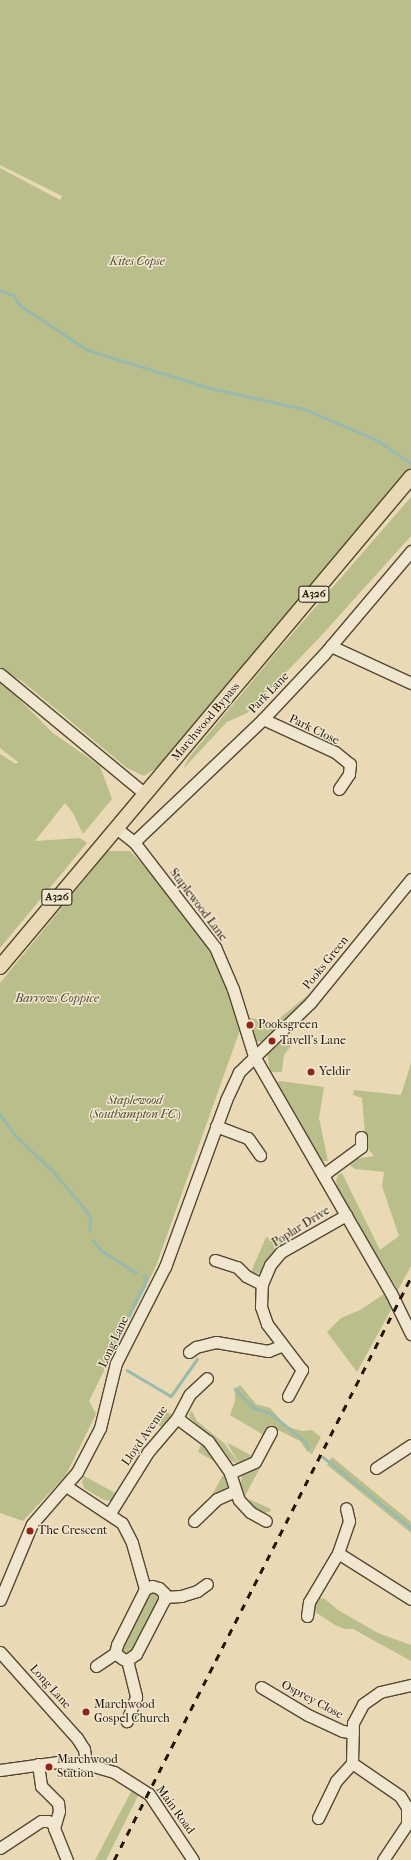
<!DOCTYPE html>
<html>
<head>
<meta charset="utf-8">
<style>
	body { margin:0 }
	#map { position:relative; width:411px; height:1860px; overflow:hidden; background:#ead9b5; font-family:"IM FELL French Canon",serif }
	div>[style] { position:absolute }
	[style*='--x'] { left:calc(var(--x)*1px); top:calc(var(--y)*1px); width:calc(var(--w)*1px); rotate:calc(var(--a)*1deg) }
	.green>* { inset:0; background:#babe8b }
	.stream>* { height:2.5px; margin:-1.25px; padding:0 1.25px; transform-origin:1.25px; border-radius:1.25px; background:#98baad }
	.roads { filter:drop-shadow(1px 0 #544732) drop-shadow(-1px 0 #544732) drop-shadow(0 1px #544732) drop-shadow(0 -1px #544732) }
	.minor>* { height:11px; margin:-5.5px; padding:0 5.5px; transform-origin:5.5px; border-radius:5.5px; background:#f1e6cf }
	.major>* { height:14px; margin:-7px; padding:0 7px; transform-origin:7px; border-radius:7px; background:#ead9b5 }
	.rail>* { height:2.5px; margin-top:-1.25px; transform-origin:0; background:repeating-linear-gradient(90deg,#221607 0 7px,transparent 0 14px) }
	.dots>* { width:11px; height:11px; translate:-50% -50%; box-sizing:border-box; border:2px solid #f1e6cf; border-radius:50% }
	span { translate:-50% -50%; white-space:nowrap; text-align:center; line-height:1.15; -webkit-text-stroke:3px #f1e6cf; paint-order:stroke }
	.shield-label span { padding:1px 3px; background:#f1e6cf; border:1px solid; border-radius:3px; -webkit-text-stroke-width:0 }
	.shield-label { font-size:11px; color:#221607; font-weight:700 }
	.park-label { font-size:12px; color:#50482f; font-style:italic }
	.street-label { font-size:12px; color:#221607 }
	.poi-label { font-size:12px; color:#221607 }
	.left { translate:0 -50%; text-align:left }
</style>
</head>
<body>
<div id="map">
	<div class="green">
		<div style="clip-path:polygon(0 0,411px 0,411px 468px,164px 763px,144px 776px,127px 768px,22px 681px,0 669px,0 168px,60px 200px,62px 196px,0 165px)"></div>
		<div style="clip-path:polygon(411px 497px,411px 536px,320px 637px,247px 713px,227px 722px,183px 769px,190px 756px,279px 649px)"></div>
		<div style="clip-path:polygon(0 680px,53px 733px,100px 766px,112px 799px,83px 834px,73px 813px,65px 803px,35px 841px,80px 838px,87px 843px,0 948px,0 754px,16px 764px,18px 762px,0 748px)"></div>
		<div style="clip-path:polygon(108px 851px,130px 851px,179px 903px,217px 964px,241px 1027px,156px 1266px,89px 1401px,96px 1414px,66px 1475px,23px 1521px,0 1513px,0 983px)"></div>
		<div style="clip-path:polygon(308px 995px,311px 997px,263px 1042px,254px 1041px,249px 1018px,275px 1022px)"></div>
		<div style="clip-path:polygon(281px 1041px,293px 1043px,284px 1055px,282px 1072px,270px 1072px,267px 1052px)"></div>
		<div style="clip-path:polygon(411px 1063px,411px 1266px,398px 1290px,376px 1254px,373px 1256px,338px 1191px,336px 1181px,338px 1175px,342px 1173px,380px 1250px,399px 1236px,382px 1186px,384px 1172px,355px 1169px,350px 1165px,355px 1159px,374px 1156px,366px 1146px,362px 1098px,353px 1095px,354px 1090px,401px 1095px)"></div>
		<div style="clip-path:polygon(280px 1081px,324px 1087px,319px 1118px,328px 1161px,323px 1161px,319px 1157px,275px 1083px)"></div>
		<div style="clip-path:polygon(266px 1237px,283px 1243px,261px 1273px,252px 1274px,251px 1272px)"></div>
		<div style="clip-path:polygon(384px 1294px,392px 1308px,357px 1372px,327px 1332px,341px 1318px,360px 1310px)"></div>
		<div style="clip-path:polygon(240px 1385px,256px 1404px,270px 1408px,287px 1427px,302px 1431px,312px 1430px,321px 1437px,312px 1454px,307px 1451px,300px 1441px,270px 1426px,265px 1436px,230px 1415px,235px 1401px,235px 1389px)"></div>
		<div style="clip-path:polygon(161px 1408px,172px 1415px,163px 1428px,153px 1422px)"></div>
		<div style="clip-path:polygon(192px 1411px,197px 1421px,225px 1444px,239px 1464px,231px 1461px,215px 1440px,190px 1418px,189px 1414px)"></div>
		<div style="clip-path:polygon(227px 1443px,230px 1444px,254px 1457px,240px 1465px)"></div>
		<div style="clip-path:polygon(201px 1445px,210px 1449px,219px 1464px,198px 1452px)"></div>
		<div style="clip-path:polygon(332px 1457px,411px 1522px,411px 1533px,327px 1465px)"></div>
		<div style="clip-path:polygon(260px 1463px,262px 1464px,245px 1496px,240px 1486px,242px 1476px)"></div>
		<div style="clip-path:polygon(223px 1475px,229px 1484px,227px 1488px,205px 1508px)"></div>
		<div style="clip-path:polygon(84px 1476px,117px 1494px,116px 1497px,111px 1501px,104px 1500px,84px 1488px,82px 1482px)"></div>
		<div style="clip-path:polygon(249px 1499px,271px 1509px,270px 1512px,263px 1513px,251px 1504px)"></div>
		<div style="clip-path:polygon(152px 1592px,160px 1597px,131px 1651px,123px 1654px,120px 1646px,149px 1593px)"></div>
		<div style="clip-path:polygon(316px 1597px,325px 1599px,338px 1610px,378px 1633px,411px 1645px,411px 1661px,353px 1629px,345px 1629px,335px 1625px,314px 1611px)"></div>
		<div style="clip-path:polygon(132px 1790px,139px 1794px,106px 1860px,95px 1860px)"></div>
	</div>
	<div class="stream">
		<div style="--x:0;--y:290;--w:14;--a:21"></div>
		<div style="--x:13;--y:295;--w:14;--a:54"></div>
		<div style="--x:21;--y:306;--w:80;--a:33.3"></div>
		<div style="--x:88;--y:350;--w:128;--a:17.3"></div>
		<div style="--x:210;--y:388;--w:96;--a:12.6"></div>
		<div style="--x:304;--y:409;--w:79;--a:23"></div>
		<div style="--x:377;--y:440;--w:41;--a:34.1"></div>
		<div style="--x:0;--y:1114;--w:27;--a:54"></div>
		<div style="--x:16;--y:1136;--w:52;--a:43.5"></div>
		<div style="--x:54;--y:1172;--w:47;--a:50.2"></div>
		<div style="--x:84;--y:1208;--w:12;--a:55"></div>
		<div style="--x:91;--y:1218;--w:11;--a:95"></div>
		<div style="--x:93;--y:1240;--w:14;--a:51"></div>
		<div style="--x:102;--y:1251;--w:40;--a:32"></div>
		<div style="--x:107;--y:1354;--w:77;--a:-61.4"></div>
		<div style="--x:144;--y:1286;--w:8;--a:-76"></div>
		<div style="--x:146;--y:1278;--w:3;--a:-135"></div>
		<div style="--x:127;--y:1370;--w:51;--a:30.6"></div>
		<div style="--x:171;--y:1396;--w:45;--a:-54.9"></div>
		<div style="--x:235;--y:1389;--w:27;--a:45"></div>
		<div style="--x:254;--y:1408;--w:17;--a:17"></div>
		<div style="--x:270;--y:1413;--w:46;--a:38.9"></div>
		<div style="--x:306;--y:1442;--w:6;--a:72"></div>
		<div style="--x:323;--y:1457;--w:113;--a:38.9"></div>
	</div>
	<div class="roads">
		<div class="minor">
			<div style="--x:331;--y:646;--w:88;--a:24.8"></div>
			<div style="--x:0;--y:674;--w:188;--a:39.6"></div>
			<div style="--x:263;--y:719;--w:79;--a:24.6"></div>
			<div style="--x:335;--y:752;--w:19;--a:39"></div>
			<div style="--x:350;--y:764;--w:10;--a:96"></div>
			<div style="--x:349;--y:774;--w:18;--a:124"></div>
			<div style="--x:116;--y:828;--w:23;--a:38"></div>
			<div style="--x:134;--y:842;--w:133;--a:52.4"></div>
			<div style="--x:215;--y:947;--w:46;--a:66.8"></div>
			<div style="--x:233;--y:989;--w:70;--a:72.6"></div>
			<div style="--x:254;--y:1056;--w:274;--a:60"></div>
			<div style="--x:391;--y:1293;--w:46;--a:64"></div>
			<div style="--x:134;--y:842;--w:178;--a:-43.6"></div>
			<div style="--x:263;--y:719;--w:89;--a:-46.8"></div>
			<div style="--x:324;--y:654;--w:135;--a:-49.8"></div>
			<div style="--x:216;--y:1126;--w:34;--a:21"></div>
			<div style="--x:248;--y:1138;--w:21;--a:55"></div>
			<div style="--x:323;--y:1175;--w:47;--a:-36.4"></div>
			<div style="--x:361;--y:1147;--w:10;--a:-90"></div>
			<div style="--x:215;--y:1260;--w:23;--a:18"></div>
			<div style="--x:237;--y:1267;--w:13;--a:45"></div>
			<div style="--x:246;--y:1276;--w:18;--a:27"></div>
			<div style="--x:189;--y:1352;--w:9;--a:-36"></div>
			<div style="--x:196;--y:1347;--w:21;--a:-14"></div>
			<div style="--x:216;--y:1342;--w:53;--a:9.8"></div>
			<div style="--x:268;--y:1351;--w:14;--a:-21"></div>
			<div style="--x:288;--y:1396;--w:30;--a:-62"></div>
			<div style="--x:302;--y:1370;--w:58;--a:-127.3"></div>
			<div style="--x:267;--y:1324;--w:18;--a:-109"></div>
			<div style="--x:261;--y:1307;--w:23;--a:-88"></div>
			<div style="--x:262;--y:1284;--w:21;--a:-67"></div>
			<div style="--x:270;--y:1265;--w:17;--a:-50"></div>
			<div style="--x:281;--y:1252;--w:75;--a:-29.6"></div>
			<div style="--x:177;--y:1418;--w:39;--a:37"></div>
			<div style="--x:208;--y:1441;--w:39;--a:55"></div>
			<div style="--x:230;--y:1473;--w:28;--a:72"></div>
			<div style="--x:239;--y:1500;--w:16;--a:47"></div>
			<div style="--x:250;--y:1512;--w:18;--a:29"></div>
			<div style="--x:376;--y:1468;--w:42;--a:-33.3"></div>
			<div style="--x:230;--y:1473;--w:27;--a:-24"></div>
			<div style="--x:255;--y:1462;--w:34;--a:-62"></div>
			<div style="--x:66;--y:1486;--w:67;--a:33.5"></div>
			<div style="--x:122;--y:1523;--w:22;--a:63"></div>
			<div style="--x:132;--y:1543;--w:48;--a:74.2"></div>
			<div style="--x:145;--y:1589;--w:63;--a:116.6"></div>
			<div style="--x:117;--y:1645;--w:8;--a:104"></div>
			<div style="--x:115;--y:1653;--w:10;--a:37"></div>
			<div style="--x:123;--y:1659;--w:4;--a:14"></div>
			<div style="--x:127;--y:1660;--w:11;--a:-34"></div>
			<div style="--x:136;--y:1654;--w:61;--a:-62.6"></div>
			<div style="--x:164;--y:1600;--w:7;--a:-90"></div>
			<div style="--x:164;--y:1593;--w:7;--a:-135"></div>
			<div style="--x:159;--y:1588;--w:7;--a:-164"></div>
			<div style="--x:152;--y:1586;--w:8;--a:157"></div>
			<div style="--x:110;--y:1513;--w:72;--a:-58.1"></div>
			<div style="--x:148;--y:1452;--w:45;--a:-49.5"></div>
			<div style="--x:177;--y:1418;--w:27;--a:-62"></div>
			<div style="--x:190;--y:1394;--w:23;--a:-43"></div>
			<div style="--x:194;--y:1521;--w:32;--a:-44"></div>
			<div style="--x:217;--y:1499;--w:20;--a:-24"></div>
			<div style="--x:338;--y:1553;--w:86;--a:32.2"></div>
			<div style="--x:164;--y:1597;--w:17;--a:-3"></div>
			<div style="--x:181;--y:1596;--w:17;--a:-17"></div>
			<div style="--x:197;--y:1591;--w:12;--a:-35"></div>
			<div style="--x:0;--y:1600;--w:82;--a:-67.2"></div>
			<div style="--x:32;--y:1524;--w:69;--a:-49.1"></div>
			<div style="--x:77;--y:1472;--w:50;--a:-62.4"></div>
			<div style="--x:100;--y:1428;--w:67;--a:-76.2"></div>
			<div style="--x:116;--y:1363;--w:108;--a:-63"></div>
			<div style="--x:165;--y:1267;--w:178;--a:-69.9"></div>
			<div style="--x:226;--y:1100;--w:31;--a:-65"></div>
			<div style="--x:239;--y:1072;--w:99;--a:-44.2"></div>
			<div style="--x:310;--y:1003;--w:160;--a:-50.8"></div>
			<div style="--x:307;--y:1616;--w:14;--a:-82"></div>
			<div style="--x:309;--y:1602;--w:57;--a:-59.4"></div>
			<div style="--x:338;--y:1553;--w:34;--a:-71"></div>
			<div style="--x:349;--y:1521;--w:13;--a:-103"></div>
			<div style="--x:0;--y:1652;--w:115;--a:48.2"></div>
			<div style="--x:77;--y:1738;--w:13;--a:58"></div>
			<div style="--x:84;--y:1749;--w:15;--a:82"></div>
			<div style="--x:127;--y:1660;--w:38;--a:76"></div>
			<div style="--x:136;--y:1697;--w:26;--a:111"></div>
			<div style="--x:96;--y:1666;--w:23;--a:-34"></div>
			<div style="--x:261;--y:1687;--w:55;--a:30.8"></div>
			<div style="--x:308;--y:1715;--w:38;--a:25"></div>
			<div style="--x:343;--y:1731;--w:10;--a:11"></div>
			<div style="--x:352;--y:1763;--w:58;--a:34.5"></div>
			<div style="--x:400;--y:1796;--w:13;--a:58"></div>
			<div style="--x:407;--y:1807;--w:17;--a:90"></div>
			<div style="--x:407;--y:1824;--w:43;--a:123.7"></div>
			<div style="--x:38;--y:1764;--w:22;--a:82"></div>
			<div style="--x:41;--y:1786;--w:24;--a:45"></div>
			<div style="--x:58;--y:1803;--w:8;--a:83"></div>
			<div style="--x:59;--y:1811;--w:18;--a:106"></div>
			<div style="--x:54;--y:1828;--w:35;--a:68"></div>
			<div style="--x:0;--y:1770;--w:59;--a:-7.9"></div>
			<div style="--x:58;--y:1762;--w:28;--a:4"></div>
			<div style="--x:86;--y:1764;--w:29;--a:16"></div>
			<div style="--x:114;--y:1772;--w:41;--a:32.2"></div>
			<div style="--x:149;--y:1794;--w:79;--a:56.3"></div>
			<div style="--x:318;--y:1818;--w:41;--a:-64.1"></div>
			<div style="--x:336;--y:1781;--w:24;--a:-48"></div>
			<div style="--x:352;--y:1763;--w:40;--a:-88.6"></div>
			<div style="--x:353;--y:1723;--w:21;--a:-62"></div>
			<div style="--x:363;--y:1704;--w:21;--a:-35"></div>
			<div style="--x:380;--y:1692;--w:32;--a:-13"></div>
			<div style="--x:0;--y:1848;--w:49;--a:-33.4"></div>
			<div style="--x:41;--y:1821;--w:7;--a:0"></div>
			<div style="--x:48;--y:1821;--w:6;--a:31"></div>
		</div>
		<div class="major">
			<div style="--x:0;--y:967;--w:640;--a:-50.01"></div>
		</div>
	</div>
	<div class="rail">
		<div style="--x:114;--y:1860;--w:654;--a:-63"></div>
	</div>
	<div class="dots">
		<div style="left:250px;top:1025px;background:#8f2418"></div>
		<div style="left:272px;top:1041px;background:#8f2418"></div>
		<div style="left:311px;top:1072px;background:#8f2418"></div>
		<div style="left:30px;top:1531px;background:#8f2418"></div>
		<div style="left:86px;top:1712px;background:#8f2418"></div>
		<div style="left:49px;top:1767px;background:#8f2418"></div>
	</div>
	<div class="shield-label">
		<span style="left:314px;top:594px">A326</span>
		<span style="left:57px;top:897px">A326</span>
	</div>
	<div class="park-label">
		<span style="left:137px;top:262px">Kites Copse</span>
		<span style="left:57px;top:999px">Barrows Coppice</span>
		<span style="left:135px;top:1108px">Staplewood<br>(Southampton FC)</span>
	</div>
	<div class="street-label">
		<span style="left:269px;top:693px;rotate:-46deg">Park Lane</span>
		<span style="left:206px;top:722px;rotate:-50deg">Marchwood Bypass</span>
		<span style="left:314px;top:730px;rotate:26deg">Park Close</span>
		<span style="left:198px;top:905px;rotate:53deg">Staplewood Lane</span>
		<span style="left:326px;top:963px;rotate:-51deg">Pooks Green</span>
		<span style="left:301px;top:1227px;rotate:-32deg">Poplar Drive</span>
		<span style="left:114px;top:1342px;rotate:-65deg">Long Lane</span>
		<span style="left:145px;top:1436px;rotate:-55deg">Lloyd Avenue</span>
		<span style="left:50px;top:1687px;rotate:48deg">Long Lane</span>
		<span style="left:312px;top:1700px;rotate:28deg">Osprey Close</span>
		<span style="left:175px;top:1810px;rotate:54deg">Main Road</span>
	</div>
	<div class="poi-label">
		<span class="left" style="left:258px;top:1025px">Pooksgreen</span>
		<span class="left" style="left:280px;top:1041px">Tavell's Lane</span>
		<span class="left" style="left:319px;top:1072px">Yeldir</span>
		<span class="left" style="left:38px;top:1531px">The Crescent</span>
		<span class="left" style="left:94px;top:1712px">Marchwood<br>Gospel Church</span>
		<span class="left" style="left:57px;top:1767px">Marchwood<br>Station</span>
	</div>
</div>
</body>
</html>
